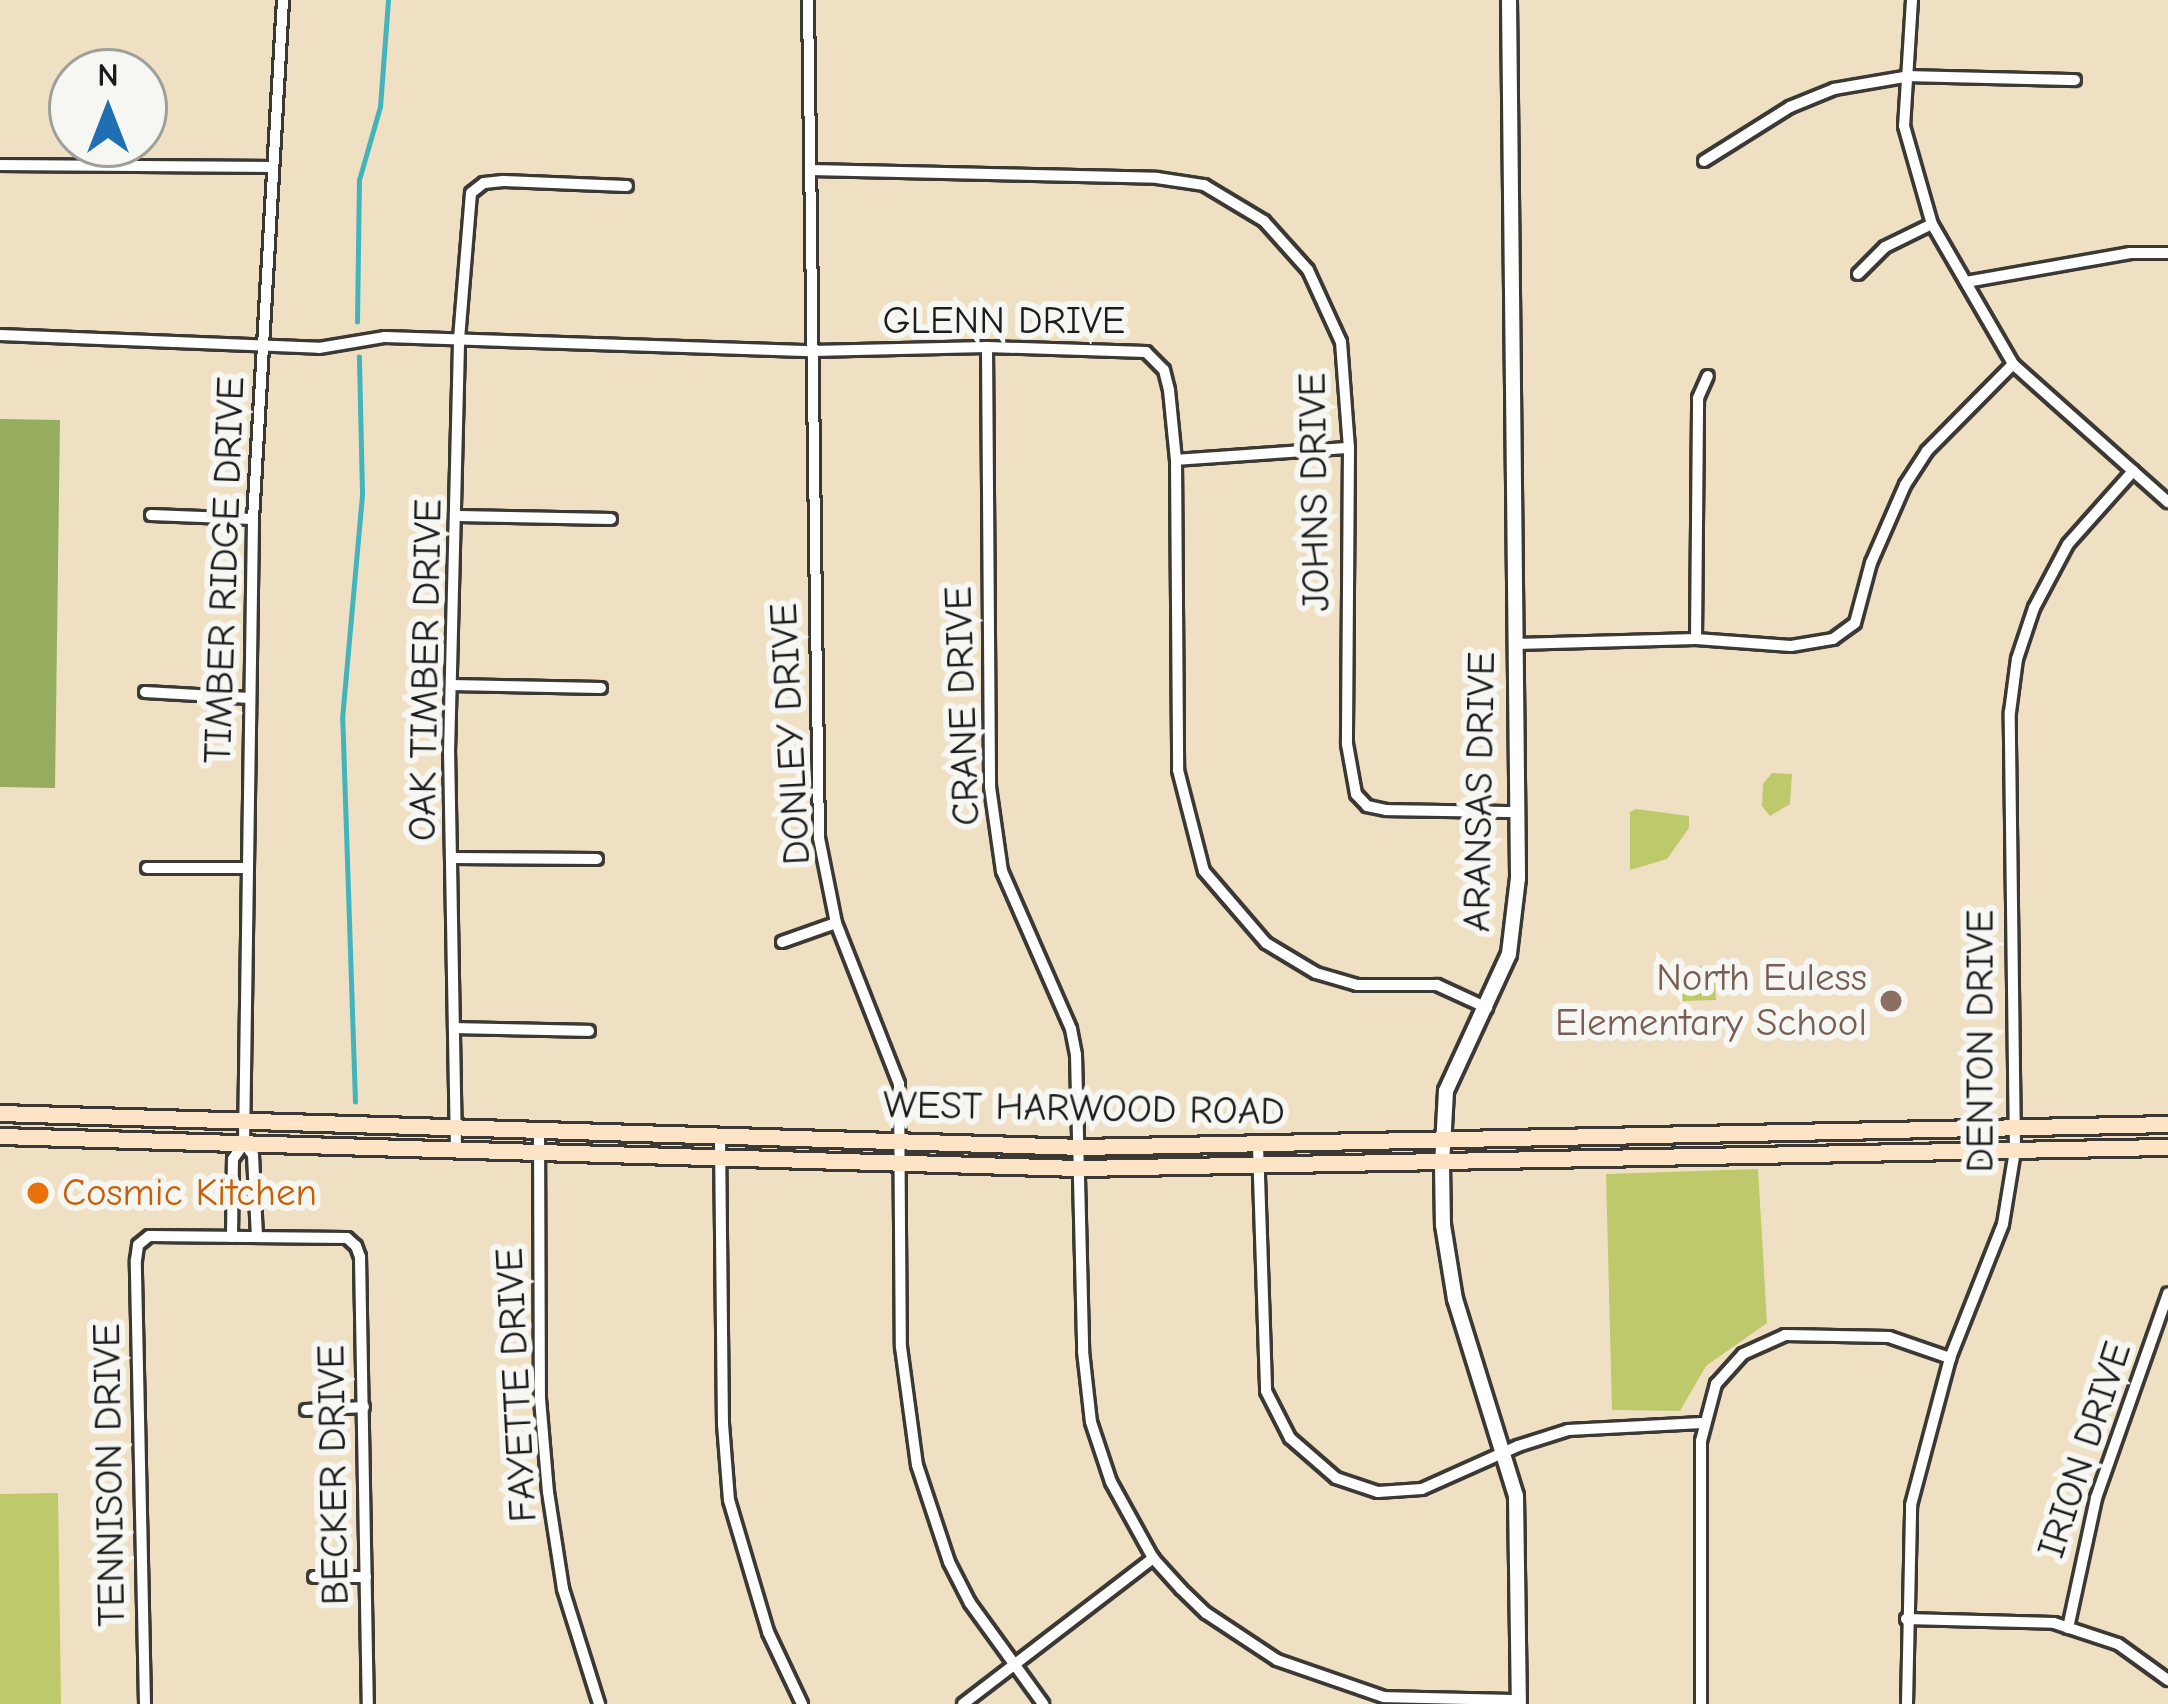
<!DOCTYPE html>
<html>
<head>
<meta charset="utf-8">
<style>
	body { margin:0 }
	#map { position:relative; width:2168px; height:1704px; overflow:hidden; background:#f0e0c3; font-family:"Comic Neue",sans-serif }
	div>[style] { position:absolute }
	[style*='--x'] { left:calc(var(--x)*1px); top:calc(var(--y)*1px); width:calc(var(--w)*1px); rotate:calc(var(--a)*1deg) }
	.green>* { inset:0; background:#bdc96b }
	.forest>* { inset:0; background:#96ad5f }
	.stream>* { height:4.5px; margin:-2.25px; padding:0 2.25px; transform-origin:2.25px; border-radius:2.25px; background:#43b4bb }
	.roads { filter:drop-shadow(3px 0 #3c3935) drop-shadow(-3px 0 #3c3935) drop-shadow(0 3px #3c3935) drop-shadow(0 -3px #3c3935) }
	.minor>* { height:10px; margin:-5px; padding:0 5px; transform-origin:5px; border-radius:5px; background:#fff }
	.tertiary>* { height:14px; margin:-7px; padding:0 7px; transform-origin:7px; border-radius:7px; background:#fff }
	.secondary>* { height:15px; margin:-7.5px; padding:0 7.5px; transform-origin:7.5px; border-radius:7.5px; background:#fee4c6 }
	.dots>* { width:33px; height:33px; translate:-50% -50%; box-sizing:border-box; border:6px solid #f6f6f2; border-radius:50% }
	span { translate:-50% -50%; white-space:nowrap; text-align:center; line-height:1.15; -webkit-text-stroke:12px #f6f6f2; paint-order:stroke }
	.street-label { font-size:39px; color:#1c1c1c }
	.education-label { font-size:39px; color:#785e54 }
	.right { translate:-100% -50%; text-align:right }
	.food-label { font-size:39px; color:#c56008 }
	.left { translate:0 -50%; text-align:left }
	.north { position:absolute; left:48px; top:48px; width:120px; height:120px; box-sizing:border-box; background:#f6f6f2; border:3px solid #9f9f9c; border-radius:50%; rotate:0deg; font-size:33px; font-weight:700; line-height:48px; text-align:center; color:#1c1c1c }
	.north::after { content:''; display:block; margin:auto; width:42px; height:54px; background:#1f6fb2; clip-path:polygon(50% 0,100% 100%,50% 72%,0 100%) }
</style>
</head>
<body>
<div id="map">
	<div class="green">
		<div style="clip-path:polygon(1772px 773px,1792px 774px,1790px 804px,1770px 816px,1762px 806px,1763px 784px)"></div>
		<div style="clip-path:polygon(1636px 809px,1689px 816px,1689px 828px,1667px 859px,1630px 870px,1630px 812px)"></div>
		<div style="clip-path:polygon(1714px 966px,1716px 1000px,1682px 1001px,1680px 967px)"></div>
		<div style="clip-path:polygon(1758px 1169px,1767px 1323px,1706px 1366px,1680px 1411px,1612px 1410px,1606px 1174px)"></div>
		<div style="clip-path:polygon(58px 1493px,61px 1704px,0 1704px,0 1494px)"></div>
	</div>
	<div class="forest">
		<div style="clip-path:polygon(0 419px,60px 420px,55px 788px,0 787px)"></div>
	</div>
	<div class="stream">
		<div style="--x:357;--y:322;--w:142;--a:-89.2"></div>
		<div style="--x:359;--y:180;--w:76;--a:-74"></div>
		<div style="--x:380;--y:107;--w:107;--a:-85.7"></div>
		<div style="--x:355;--y:1102;--w:383;--a:-91.9"></div>
		<div style="--x:342;--y:719;--w:227;--a:-84.9"></div>
		<div style="--x:362;--y:493;--w:136;--a:-91.3"></div>
	</div>
	<div class="roads">
		<div class="minor">
			<div style="--x:808;--y:0;--w:838;--a:89.25"></div>
			<div style="--x:819;--y:838;--w:87;--a:78.7"></div>
			<div style="--x:836;--y:923;--w:173;--a:68.6"></div>
			<div style="--x:899;--y:1084;--w:263;--a:89.6"></div>
			<div style="--x:901;--y:1347;--w:119;--a:82.3"></div>
			<div style="--x:917;--y:1465;--w:102;--a:71.7"></div>
			<div style="--x:949;--y:1562;--w:46;--a:62.9"></div>
			<div style="--x:970;--y:1603;--w:125;--a:54.1"></div>
			<div style="--x:1912;--y:0;--w:126;--a:93.6"></div>
			<div style="--x:1904;--y:126;--w:102;--a:74.1"></div>
			<div style="--x:1932;--y:224;--w:162;--a:59.9"></div>
			<div style="--x:2013;--y:364;--w:208;--a:41.7"></div>
			<div style="--x:1704;--y:161;--w:102;--a:-32.1"></div>
			<div style="--x:1790;--y:107;--w:48;--a:-22.2"></div>
			<div style="--x:1834;--y:89;--w:77;--a:-9.7"></div>
			<div style="--x:1910;--y:76;--w:165;--a:1.4"></div>
			<div style="--x:0;--y:165;--w:272;--a:0.4"></div>
			<div style="--x:810;--y:170;--w:347;--a:1.3"></div>
			<div style="--x:1157;--y:178;--w:48;--a:8.5"></div>
			<div style="--x:1204;--y:185;--w:70;--a:31"></div>
			<div style="--x:1264;--y:221;--w:66;--a:48.1"></div>
			<div style="--x:1308;--y:270;--w:79;--a:65.4"></div>
			<div style="--x:1341;--y:342;--w:106;--a:85.7"></div>
			<div style="--x:1349;--y:448;--w:296;--a:90.4"></div>
			<div style="--x:1347;--y:744;--w:51;--a:79.8"></div>
			<div style="--x:1356;--y:794;--w:16;--a:47"></div>
			<div style="--x:1367;--y:806;--w:19;--a:12"></div>
			<div style="--x:1386;--y:810;--w:132;--a:0.9"></div>
			<div style="--x:1858;--y:274;--w:38;--a:-45"></div>
			<div style="--x:1885;--y:247;--w:52;--a:-26.1"></div>
			<div style="--x:1966;--y:282;--w:167;--a:-10"></div>
			<div style="--x:2130;--y:253;--w:38;--a:0"></div>
			<div style="--x:0;--y:335;--w:319;--a:2.3"></div>
			<div style="--x:319;--y:348;--w:67;--a:-9.5"></div>
			<div style="--x:385;--y:337;--w:427;--a:1.9"></div>
			<div style="--x:812;--y:351;--w:175;--a:-1.3"></div>
			<div style="--x:987;--y:347;--w:159;--a:1.8"></div>
			<div style="--x:1146;--y:352;--w:25;--a:45"></div>
			<div style="--x:1164;--y:370;--w:21;--a:76"></div>
			<div style="--x:1169;--y:390;--w:70;--a:84.3"></div>
			<div style="--x:1176;--y:460;--w:310;--a:89.6"></div>
			<div style="--x:1178;--y:770;--w:104;--a:75.6"></div>
			<div style="--x:1204;--y:871;--w:95;--a:49.3"></div>
			<div style="--x:1266;--y:943;--w:58;--a:31"></div>
			<div style="--x:1316;--y:973;--w:43;--a:16.3"></div>
			<div style="--x:1357;--y:985;--w:80;--a:0"></div>
			<div style="--x:1437;--y:985;--w:55;--a:24.7"></div>
			<div style="--x:987;--y:347;--w:440;--a:89.6"></div>
			<div style="--x:990;--y:787;--w:85;--a:81.9"></div>
			<div style="--x:1002;--y:871;--w:172;--a:66.4"></div>
			<div style="--x:1071;--y:1029;--w:26;--a:79"></div>
			<div style="--x:1076;--y:1055;--w:296;--a:88.6"></div>
			<div style="--x:1083;--y:1351;--w:71;--a:83.6"></div>
			<div style="--x:1091;--y:1422;--w:63;--a:71.6"></div>
			<div style="--x:1111;--y:1482;--w:87;--a:61.1"></div>
			<div style="--x:1153;--y:1558;--w:42;--a:47.9"></div>
			<div style="--x:1181;--y:1589;--w:35;--a:44"></div>
			<div style="--x:1206;--y:1613;--w:85;--a:33.5"></div>
			<div style="--x:1277;--y:1660;--w:113;--a:19.1"></div>
			<div style="--x:1384;--y:1697;--w:135;--a:1.3"></div>
			<div style="--x:1176;--y:460;--w:173;--a:-4"></div>
			<div style="--x:151;--y:515;--w:102;--a:2.2"></div>
			<div style="--x:458;--y:516;--w:153;--a:1.1"></div>
			<div style="--x:1696;--y:639;--w:241;--a:-89.5"></div>
			<div style="--x:1698;--y:398;--w:24;--a:-66"></div>
			<div style="--x:1516;--y:644;--w:180;--a:-1.6"></div>
			<div style="--x:1696;--y:639;--w:95;--a:4.2"></div>
			<div style="--x:1791;--y:646;--w:43;--a:-9.5"></div>
			<div style="--x:1833;--y:639;--w:27;--a:-36"></div>
			<div style="--x:1855;--y:623;--w:62;--a:-75.1"></div>
			<div style="--x:1871;--y:563;--w:85;--a:-66.4"></div>
			<div style="--x:1905;--y:485;--w:40;--a:-57.1"></div>
			<div style="--x:1927;--y:451;--w:122;--a:-45.3"></div>
			<div style="--x:451;--y:685;--w:150;--a:1.1"></div>
			<div style="--x:145;--y:692;--w:105;--a:3.3"></div>
			<div style="--x:454;--y:858;--w:143;--a:0.4"></div>
			<div style="--x:147;--y:868;--w:99;--a:0"></div>
			<div style="--x:782;--y:942;--w:57;--a:-19.4"></div>
			<div style="--x:457;--y:1028;--w:132;--a:1.3"></div>
			<div style="--x:539;--y:1129;--w:270;--a:89.8"></div>
			<div style="--x:540;--y:1399;--w:93;--a:85.1"></div>
			<div style="--x:548;--y:1492;--w:98;--a:81.2"></div>
			<div style="--x:563;--y:1589;--w:121;--a:72.6"></div>
			<div style="--x:720;--y:1138;--w:286;--a:89.4"></div>
			<div style="--x:723;--y:1424;--w:76;--a:85.5"></div>
			<div style="--x:729;--y:1500;--w:138;--a:73.5"></div>
			<div style="--x:768;--y:1632;--w:80;--a:64.7"></div>
			<div style="--x:244;--y:1143;--w:624;--a:-89.17"></div>
			<div style="--x:253;--y:519;--w:520;--a:-86.69"></div>
			<div style="--x:244;--y:1143;--w:15;--a:53"></div>
			<div style="--x:253;--y:1155;--w:82;--a:87.2"></div>
			<div style="--x:1258;--y:1146;--w:245;--a:88.1"></div>
			<div style="--x:1266;--y:1391;--w:53;--a:62.9"></div>
			<div style="--x:1290;--y:1438;--w:61;--a:41"></div>
			<div style="--x:1336;--y:1478;--w:44;--a:18.4"></div>
			<div style="--x:1378;--y:1492;--w:44;--a:-3.9"></div>
			<div style="--x:1422;--y:1489;--w:105;--a:-24.1"></div>
			<div style="--x:1518;--y:1446;--w:52;--a:-17.7"></div>
			<div style="--x:1568;--y:1430;--w:134;--a:-3"></div>
			<div style="--x:456;--y:1149;--w:396;--a:-91"></div>
			<div style="--x:449;--y:753;--w:414;--a:-88.6"></div>
			<div style="--x:459;--y:339;--w:146;--a:-85.3"></div>
			<div style="--x:471;--y:193;--w:16;--a:-38"></div>
			<div style="--x:484;--y:183;--w:19;--a:-6"></div>
			<div style="--x:503;--y:181;--w:124;--a:2.3"></div>
			<div style="--x:232;--y:1237;--w:78;--a:-89.3"></div>
			<div style="--x:233;--y:1159;--w:19;--a:-55"></div>
			<div style="--x:306;--y:1410;--w:58;--a:-3"></div>
			<div style="--x:314;--y:1577;--w:52;--a:0"></div>
			<div style="--x:1906;--y:1619;--w:148;--a:1.5"></div>
			<div style="--x:2054;--y:1623;--w:67;--a:18.2"></div>
			<div style="--x:2118;--y:1644;--w:62;--a:35.8"></div>
			<div style="--x:2068;--y:1628;--w:133;--a:-77.8"></div>
			<div style="--x:2096;--y:1498;--w:217;--a:-70.6"></div>
			<div style="--x:145;--y:1704;--w:444;--a:-91.2"></div>
			<div style="--x:136;--y:1260;--w:15;--a:-82"></div>
			<div style="--x:138;--y:1245;--w:14;--a:-39"></div>
			<div style="--x:149;--y:1236;--w:198;--a:0.6"></div>
			<div style="--x:347;--y:1238;--w:12;--a:42"></div>
			<div style="--x:356;--y:1246;--w:12;--a:70"></div>
			<div style="--x:360;--y:1257;--w:447;--a:89"></div>
			<div style="--x:963;--y:1704;--w:240;--a:-37.5"></div>
			<div style="--x:1701;--y:1704;--w:263;--a:-90"></div>
			<div style="--x:1701;--y:1441;--w:59;--a:-75.3"></div>
			<div style="--x:1716;--y:1384;--w:40;--a:-48"></div>
			<div style="--x:1743;--y:1354;--w:46;--a:-24.3"></div>
			<div style="--x:1785;--y:1335;--w:104;--a:1.1"></div>
			<div style="--x:1889;--y:1337;--w:65;--a:19"></div>
			<div style="--x:1907;--y:1704;--w:199;--a:-88.8"></div>
			<div style="--x:1911;--y:1505;--w:152;--a:-75.1"></div>
			<div style="--x:1950;--y:1358;--w:144;--a:-68.4"></div>
			<div style="--x:2003;--y:1224;--w:74;--a:-80.7"></div>
			<div style="--x:2015;--y:1151;--w:439;--a:-90.7"></div>
			<div style="--x:2010;--y:712;--w:53;--a:-82.5"></div>
			<div style="--x:2017;--y:659;--w:54;--a:-71.6"></div>
			<div style="--x:2034;--y:608;--w:72;--a:-62"></div>
			<div style="--x:2068;--y:544;--w:98;--a:-48.3"></div>
		</div>
		<div class="tertiary">
			<div style="--x:1509;--y:0;--w:878;--a:89.41"></div>
			<div style="--x:1518;--y:878;--w:77;--a:96.8"></div>
			<div style="--x:1509;--y:954;--w:151;--a:114.7"></div>
			<div style="--x:1446;--y:1091;--w:73;--a:93.1"></div>
			<div style="--x:1442;--y:1164;--w:61;--a:89.1"></div>
			<div style="--x:1443;--y:1225;--w:75;--a:80.8"></div>
			<div style="--x:1455;--y:1299;--w:206;--a:72.8"></div>
			<div style="--x:1516;--y:1496;--w:208;--a:89.2"></div>
		</div>
		<div class="secondary">
			<div style="--x:0;--y:1113;--w:1082;--a:1.8"></div>
			<div style="--x:1081;--y:1147;--w:1087;--a:-1.21"></div>
			<div style="--x:0;--y:1136;--w:1081;--a:1.7"></div>
			<div style="--x:1081;--y:1168;--w:1087;--a:-1.11"></div>
		</div>
	</div>
	<div class="dots">
		<div style="left:1891px;top:1001px;background:#8d6e63"></div>
		<div style="left:38px;top:1193px;background:#e8710a"></div>
	</div>
	<div class="street-label">
		<span style="left:1004px;top:321px">GLENN DRIVE</span>
		<span style="left:1315px;top:492px;rotate:-91deg">JOHNS DRIVE</span>
		<span style="left:225px;top:570px;rotate:-88deg">TIMBER RIDGE DRIVE</span>
		<span style="left:426px;top:670px;rotate:-89deg">OAK TIMBER DRIVE</span>
		<span style="left:963px;top:706px;rotate:-92deg">CRANE DRIVE</span>
		<span style="left:791px;top:734px;rotate:-93deg">DONLEY DRIVE</span>
		<span style="left:1480px;top:792px;rotate:-89deg">ARANSAS DRIVE</span>
		<span style="left:1981px;top:1041px;rotate:-90deg">DENTON DRIVE</span>
		<span style="left:1084px;top:1109px;rotate:1deg">WEST HARWOOD ROAD</span>
		<span style="left:517px;top:1385px;rotate:-93deg">FAYETTE DRIVE</span>
		<span style="left:2085px;top:1450px;rotate:-72deg">IRION DRIVE</span>
		<span style="left:110px;top:1475px;rotate:-91deg">TENNISON DRIVE</span>
		<span style="left:334px;top:1475px;rotate:-91deg">BECKER DRIVE</span>
	</div>
	<div class="education-label">
		<span class="right" style="left:1867px;top:1001px">North Euless<br>Elementary School</span>
	</div>
	<div class="food-label">
		<span class="left" style="left:62px;top:1193px">Cosmic Kitchen</span>
	</div>
	<div class="north">N</div>
</div>
</body>
</html>
